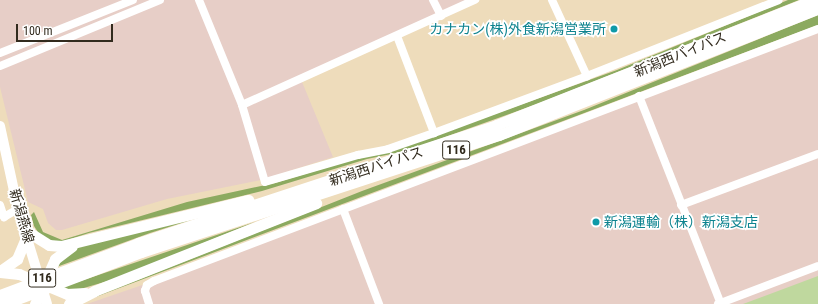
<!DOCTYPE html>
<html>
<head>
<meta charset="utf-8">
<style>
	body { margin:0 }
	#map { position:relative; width:818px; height:304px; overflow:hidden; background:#eedcbb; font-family:"Roboto Condensed","Noto Sans JP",sans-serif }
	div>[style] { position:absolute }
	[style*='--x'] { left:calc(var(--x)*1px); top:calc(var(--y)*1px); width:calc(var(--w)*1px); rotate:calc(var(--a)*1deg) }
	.commercial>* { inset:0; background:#e7cec7 }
	.industrial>* { inset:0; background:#e7cec6 }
	.green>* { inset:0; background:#bfd89e }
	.forest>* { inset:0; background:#8caa60 }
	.minor>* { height:8px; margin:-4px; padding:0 4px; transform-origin:4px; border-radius:4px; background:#fff }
	.major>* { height:10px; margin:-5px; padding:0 5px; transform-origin:5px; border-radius:5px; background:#fff }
	.highway>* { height:11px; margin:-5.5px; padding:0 5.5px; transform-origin:5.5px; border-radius:5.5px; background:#fff }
	.dots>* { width:11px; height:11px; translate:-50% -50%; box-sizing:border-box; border:2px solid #fff; border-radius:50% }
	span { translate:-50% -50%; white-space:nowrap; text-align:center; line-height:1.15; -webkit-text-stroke:3.5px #fff; paint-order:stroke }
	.shield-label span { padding:1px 3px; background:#fff; border:1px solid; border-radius:3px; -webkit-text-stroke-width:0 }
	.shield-label { font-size:13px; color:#322b1e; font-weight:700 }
	.culture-label { font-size:14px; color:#0d838f }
	.right { translate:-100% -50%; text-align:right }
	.left { translate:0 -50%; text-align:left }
	.street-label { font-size:14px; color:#322b1e }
	.scale { position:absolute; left:16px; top:24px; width:97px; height:18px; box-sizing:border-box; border:2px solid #322b1e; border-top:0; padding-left:5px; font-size:12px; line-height:14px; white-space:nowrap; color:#322b1e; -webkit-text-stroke:3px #fff; paint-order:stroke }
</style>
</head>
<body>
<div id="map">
	<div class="commercial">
		<div style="clip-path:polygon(0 0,469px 0,300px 77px,333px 157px,261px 180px,167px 199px,62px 230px,56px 230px,48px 223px,43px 209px,28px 202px,0 87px)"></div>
	</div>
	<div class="industrial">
		<div style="clip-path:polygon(818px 29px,818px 304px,87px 304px,154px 281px)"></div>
	</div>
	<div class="green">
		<div style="clip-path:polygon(818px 276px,818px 304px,743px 304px)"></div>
	</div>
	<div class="forest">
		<div style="clip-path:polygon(788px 0,799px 0,537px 104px,406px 151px,367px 159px,262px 191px,89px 233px,61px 242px,43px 240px,34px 226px,31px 215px,34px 212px,43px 232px,62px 240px,187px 202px,275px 183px,448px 131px,617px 70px)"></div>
		<div style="clip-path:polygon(818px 15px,818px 25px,77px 304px,362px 191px,584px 110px)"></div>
		<div style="clip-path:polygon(213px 213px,150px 233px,51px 269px,65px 252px,90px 243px)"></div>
		<div style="clip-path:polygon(255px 222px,118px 278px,77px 290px,60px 288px)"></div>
	</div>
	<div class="minor">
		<div style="--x:199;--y:0;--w:113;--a:67.7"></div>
		<div style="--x:242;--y:105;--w:80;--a:73.4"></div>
		<div style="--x:265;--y:182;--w:97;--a:-16.2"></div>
		<div style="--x:358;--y:155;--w:31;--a:-11"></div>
		<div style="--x:388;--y:149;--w:49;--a:-19.2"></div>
		<div style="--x:434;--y:133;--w:163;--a:-20.4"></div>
		<div style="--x:587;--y:76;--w:206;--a:-21.6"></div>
		<div style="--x:433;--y:0;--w:18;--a:63"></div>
		<div style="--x:552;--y:0;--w:84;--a:65.3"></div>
		<div style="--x:397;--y:36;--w:104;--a:69.1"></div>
		<div style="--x:0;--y:53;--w:143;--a:-21.7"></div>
		<div style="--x:0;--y:66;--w:173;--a:-22.4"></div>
		<div style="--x:639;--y:96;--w:224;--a:68.5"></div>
		<div style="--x:242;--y:105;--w:256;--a:-24.3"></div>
		<div style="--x:0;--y:205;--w:13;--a:72"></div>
		<div style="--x:4;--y:217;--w:16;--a:-30"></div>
		<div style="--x:681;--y:205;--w:146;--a:-20.4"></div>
		<div style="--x:343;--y:209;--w:102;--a:69.2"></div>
		<div style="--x:149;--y:304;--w:14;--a:-107"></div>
		<div style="--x:145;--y:291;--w:6;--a:-72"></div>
		<div style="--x:147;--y:285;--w:8;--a:-30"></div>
		<div style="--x:154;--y:281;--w:710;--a:-20.78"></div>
		<div style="--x:718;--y:304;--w:107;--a:-20.8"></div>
	</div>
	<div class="major">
		<div style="--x:0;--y:126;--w:85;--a:77.8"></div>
		<div style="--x:18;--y:209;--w:99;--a:73"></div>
	</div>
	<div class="highway">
		<div style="--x:25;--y:230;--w:28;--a:32"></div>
		<div style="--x:49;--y:245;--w:12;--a:5"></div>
		<div style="--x:61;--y:246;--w:193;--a:-13.8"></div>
		<div style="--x:0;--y:271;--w:21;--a:-35"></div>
		<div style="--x:17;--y:259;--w:26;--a:-67"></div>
		<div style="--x:0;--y:272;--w:19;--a:6"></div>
		<div style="--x:19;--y:274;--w:52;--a:22.6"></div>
		<div style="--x:67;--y:294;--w:18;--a:-3"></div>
		<div style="--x:0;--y:295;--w:147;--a:-20.6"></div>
		<div style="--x:138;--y:243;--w:377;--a:-18.2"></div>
		<div style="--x:496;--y:125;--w:342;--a:-21.5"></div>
		<div style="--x:4;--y:304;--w:147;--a:-20.8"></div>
		<div style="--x:141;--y:252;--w:377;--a:-18.1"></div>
		<div style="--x:499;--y:135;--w:343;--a:-21.6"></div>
		<div style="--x:35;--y:304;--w:49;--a:-66"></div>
		<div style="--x:55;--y:259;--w:21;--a:-37"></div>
		<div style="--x:69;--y:304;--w:28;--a:-27"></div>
		<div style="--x:94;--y:291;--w:239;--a:-21.6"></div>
	</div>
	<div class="dots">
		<div style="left:614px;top:29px;background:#0f9aa8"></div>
		<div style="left:596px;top:222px;background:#0f9aa8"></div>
	</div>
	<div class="shield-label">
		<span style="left:456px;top:150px">116</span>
		<span style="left:42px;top:278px">116</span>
	</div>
	<div class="culture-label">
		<span class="right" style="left:606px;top:29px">カナカン(株)外食新潟営業所</span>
		<span class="left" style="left:604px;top:222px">新潟運輸（株）新潟支店</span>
	</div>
	<div class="street-label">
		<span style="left:680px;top:54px;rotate:-22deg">新潟西バイパス</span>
		<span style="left:376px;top:166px;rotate:-18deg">新潟西バイパス</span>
		<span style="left:22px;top:216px;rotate:74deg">新潟燕線</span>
	</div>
	<div class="scale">100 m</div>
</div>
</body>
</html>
